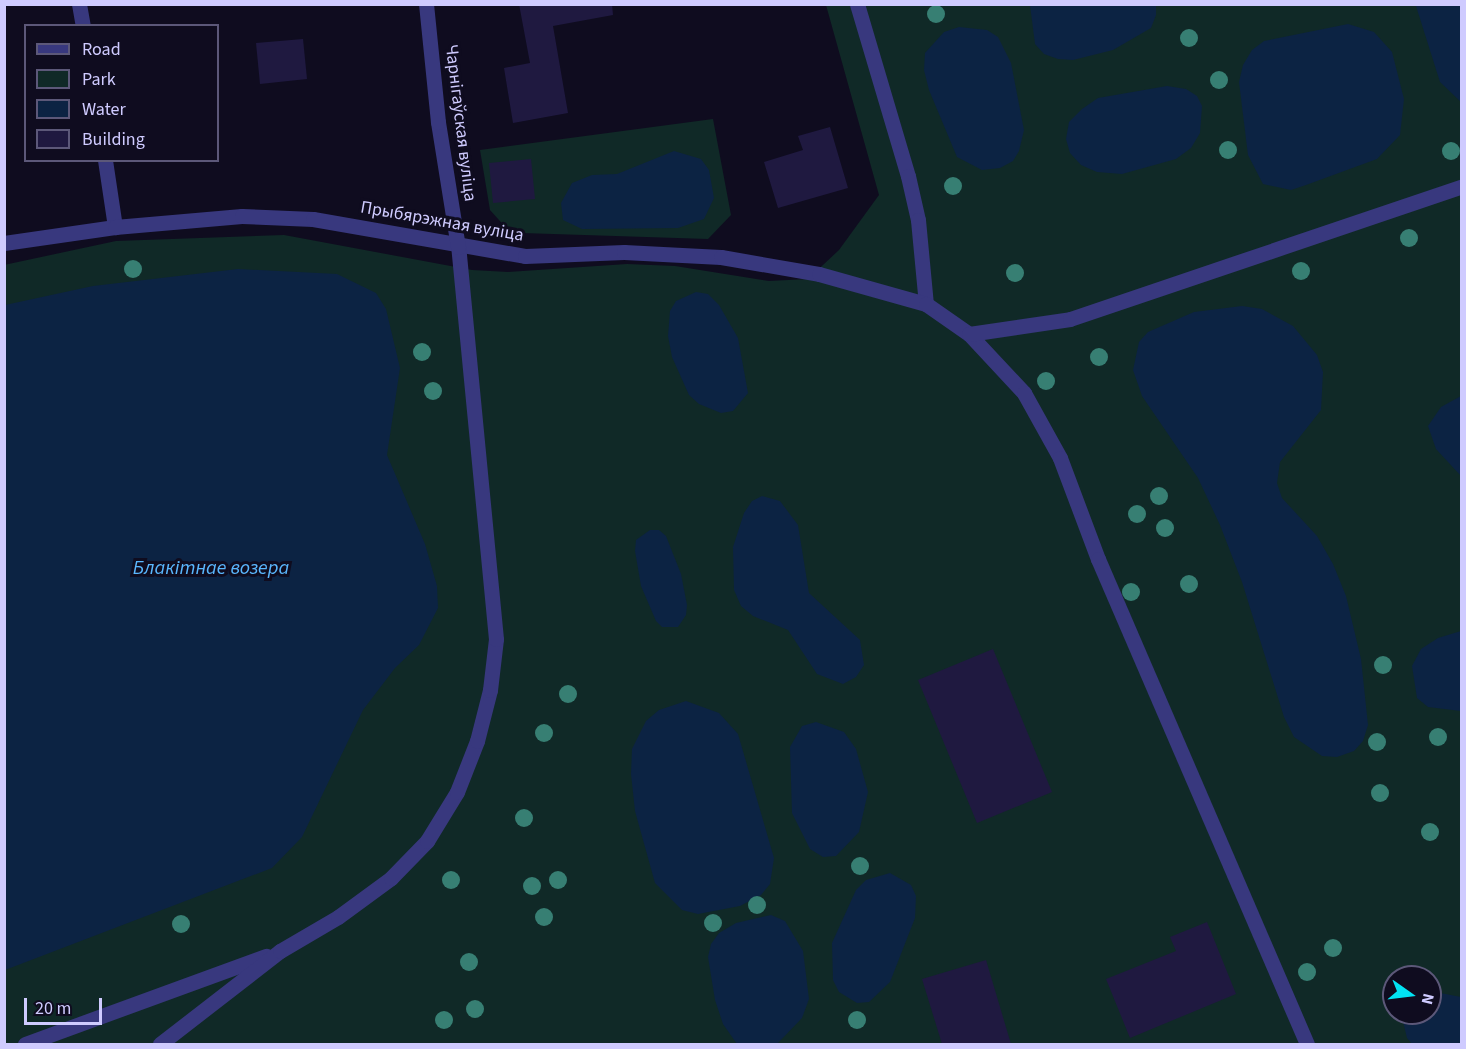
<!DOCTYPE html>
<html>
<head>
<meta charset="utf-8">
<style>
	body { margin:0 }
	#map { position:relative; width:1466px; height:1049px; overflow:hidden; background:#0f0c1f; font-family:"Source Sans 3",sans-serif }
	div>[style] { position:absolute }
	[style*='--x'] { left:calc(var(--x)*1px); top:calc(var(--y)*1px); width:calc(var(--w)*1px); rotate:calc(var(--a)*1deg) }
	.green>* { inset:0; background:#102927 }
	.water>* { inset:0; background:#0c2343 }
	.building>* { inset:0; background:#1f1940 }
	.minor>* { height:15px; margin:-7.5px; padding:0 7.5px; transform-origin:7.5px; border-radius:7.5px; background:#38387e }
	.trees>* { width:18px; height:18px; margin:-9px; border-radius:50%; background:#377f73 }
	span { translate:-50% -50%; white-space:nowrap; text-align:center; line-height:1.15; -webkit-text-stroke:6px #0f0c1f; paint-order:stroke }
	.street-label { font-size:18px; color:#cfcbff }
	.water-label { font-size:20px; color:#5ab7fe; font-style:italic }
	.frame { position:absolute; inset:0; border:6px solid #cfcbff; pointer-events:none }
	.legend { position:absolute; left:24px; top:24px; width:195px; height:138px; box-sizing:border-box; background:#0f0c1f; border:2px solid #5c5879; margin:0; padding:8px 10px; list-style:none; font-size:18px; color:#cfcbff }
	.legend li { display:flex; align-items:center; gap:12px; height:30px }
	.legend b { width:30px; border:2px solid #5c5879 }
	.north { position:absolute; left:1382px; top:965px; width:60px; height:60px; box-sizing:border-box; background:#0f0c1f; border:2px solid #5c5879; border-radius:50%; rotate:104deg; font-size:16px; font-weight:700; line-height:24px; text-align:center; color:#cfcbff }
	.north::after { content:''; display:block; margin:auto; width:21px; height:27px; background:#02e3f3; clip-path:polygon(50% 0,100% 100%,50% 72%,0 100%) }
	.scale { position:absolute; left:24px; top:998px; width:78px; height:27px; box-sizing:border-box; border:3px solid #cfcbff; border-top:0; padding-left:8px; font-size:18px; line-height:21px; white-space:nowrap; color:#cfcbff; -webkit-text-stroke:4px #0f0c1f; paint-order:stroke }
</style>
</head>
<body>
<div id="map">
	<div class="green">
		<div style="clip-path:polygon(evenodd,826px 5px,1461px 5px,1461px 1044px,5px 1044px,4px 265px,116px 241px,284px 235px,472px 270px,508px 272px,627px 264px,675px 266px,769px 281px,808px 279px,839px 250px,879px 195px,826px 5px,1394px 977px,1430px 977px,1430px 1013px,1394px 1013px,1394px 977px)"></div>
		<div style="clip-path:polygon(713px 119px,731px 215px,708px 239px,522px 233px,508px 230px,490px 210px,480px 150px)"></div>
	</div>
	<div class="water">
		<div style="clip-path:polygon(1030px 5px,1156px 5px,1156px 15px,1151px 28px,1113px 50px,1073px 60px,1058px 59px,1044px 54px,1035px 44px)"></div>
		<div style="clip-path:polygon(1462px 5px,1462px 102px,1461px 102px,1440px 82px,1416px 6px)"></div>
		<div style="clip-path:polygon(1348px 24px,1374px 32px,1392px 52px,1404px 99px,1400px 135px,1377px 159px,1306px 185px,1291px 190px,1263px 184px,1248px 155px,1239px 82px,1243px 65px,1252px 50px,1264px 41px)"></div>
		<div style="clip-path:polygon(959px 27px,987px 30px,998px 37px,1011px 63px,1024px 130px,1019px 151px,1013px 161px,1000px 168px,982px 170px,957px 157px,929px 90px,924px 70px,925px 53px,944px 32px)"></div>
		<div style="clip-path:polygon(1167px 86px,1186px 89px,1197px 96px,1202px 106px,1200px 133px,1191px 148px,1176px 159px,1122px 174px,1097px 172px,1081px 165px,1070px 153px,1066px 139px,1069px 122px,1082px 109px,1098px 98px)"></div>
		<div style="clip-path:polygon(674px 151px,701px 159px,709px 170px,714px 198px,704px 219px,678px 228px,582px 229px,563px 220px,561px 203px,572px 183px,592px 175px,617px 174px)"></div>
		<div style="clip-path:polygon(238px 269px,337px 274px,376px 293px,386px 309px,400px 368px,387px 455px,425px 544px,437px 586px,438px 608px,419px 645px,395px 668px,363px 710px,302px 837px,272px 868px,5px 970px,5px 305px,93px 286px)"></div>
		<div style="clip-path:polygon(696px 292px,708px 294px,719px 305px,738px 338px,748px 393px,733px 411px,721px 413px,699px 404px,689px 395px,672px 357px,668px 336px,670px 311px,676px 301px)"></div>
		<div style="clip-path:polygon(1242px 306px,1262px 309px,1293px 326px,1317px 355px,1323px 372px,1321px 410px,1280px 462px,1277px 483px,1282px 498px,1317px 536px,1333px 564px,1346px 596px,1361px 659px,1368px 725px,1363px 741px,1354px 751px,1337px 757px,1322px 756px,1294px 737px,1284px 717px,1242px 582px,1220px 525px,1198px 478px,1142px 396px,1133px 370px,1139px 342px,1148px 332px,1194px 312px)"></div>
		<div style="clip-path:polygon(1461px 396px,1461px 476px,1436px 449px,1428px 426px,1441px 407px)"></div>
		<div style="clip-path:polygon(762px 496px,780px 501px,798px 525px,809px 593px,860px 640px,864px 665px,856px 677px,843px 684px,817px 674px,788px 630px,753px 616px,741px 606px,734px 590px,733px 547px,744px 513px,752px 501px)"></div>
		<div style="clip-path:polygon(650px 530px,659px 530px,666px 536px,681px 574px,687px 605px,686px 615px,678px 627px,662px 627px,656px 621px,641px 586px,635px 551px,636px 540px)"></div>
		<div style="clip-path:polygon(1461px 631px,1461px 711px,1428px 707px,1417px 698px,1412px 666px,1421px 649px,1438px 638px)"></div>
		<div style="clip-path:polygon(686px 701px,719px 713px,738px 734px,774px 858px,770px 884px,761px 895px,740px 906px,698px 914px,682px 910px,655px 883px,635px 811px,631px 774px,632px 749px,646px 721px,659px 710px)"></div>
		<div style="clip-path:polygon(816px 722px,844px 732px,856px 749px,868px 792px,859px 832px,836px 856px,823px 857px,810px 849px,792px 813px,790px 747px,802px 726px)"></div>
		<div style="clip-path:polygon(890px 873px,911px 885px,916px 896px,915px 918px,890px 982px,869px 1002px,857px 1003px,839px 992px,833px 980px,832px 943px,856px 890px,866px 880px)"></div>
		<div style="clip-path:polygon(771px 915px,785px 921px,803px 951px,809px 999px,802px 1018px,778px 1043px,737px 1044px,723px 1024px,715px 1000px,708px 957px,711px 944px,719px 933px,736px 923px)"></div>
		<div style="clip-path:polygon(1430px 991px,1461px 997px,1461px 1044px,1412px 1044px,1407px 1038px,1401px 1013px,1430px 1013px)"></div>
	</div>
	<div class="building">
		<div style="clip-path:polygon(519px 4px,612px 4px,613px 15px,553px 26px,568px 113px,513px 123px,504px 68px,530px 63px)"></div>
		<div style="clip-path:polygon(303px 39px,307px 79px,260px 84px,256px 43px)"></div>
		<div style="clip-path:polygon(830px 127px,848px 188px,778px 208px,764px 162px,803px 150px,798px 136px)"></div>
		<div style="clip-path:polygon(531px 159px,535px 199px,493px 203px,489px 163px)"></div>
		<div style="clip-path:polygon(993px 649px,1052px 792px,977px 823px,918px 680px)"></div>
		<div style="clip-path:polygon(1207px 922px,1236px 994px,1130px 1038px,1106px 979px,1176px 951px,1170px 937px)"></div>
		<div style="clip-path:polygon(986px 960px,1011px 1044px,942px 1044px,922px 979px)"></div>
	</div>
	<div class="minor">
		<div style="--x:79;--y:4;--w:22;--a:80"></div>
		<div style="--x:857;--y:4;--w:179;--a:73.5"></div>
		<div style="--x:908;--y:176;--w:45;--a:77.2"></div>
		<div style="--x:918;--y:220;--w:84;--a:84.6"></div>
		<div style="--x:105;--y:160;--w:68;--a:81.5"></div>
		<div style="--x:4;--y:243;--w:112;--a:-8.2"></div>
		<div style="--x:115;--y:227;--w:127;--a:-5"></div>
		<div style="--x:242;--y:216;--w:71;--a:2.4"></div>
		<div style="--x:313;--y:219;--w:215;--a:9.9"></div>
		<div style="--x:525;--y:256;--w:99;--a:-2.3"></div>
		<div style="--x:624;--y:252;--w:97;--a:3"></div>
		<div style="--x:721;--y:257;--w:99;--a:9.8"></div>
		<div style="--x:819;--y:274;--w:111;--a:15.7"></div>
		<div style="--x:926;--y:304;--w:52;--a:34.9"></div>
		<div style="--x:969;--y:334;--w:81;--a:47"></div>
		<div style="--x:1024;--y:393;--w:74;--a:61"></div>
		<div style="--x:1060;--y:458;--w:108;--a:69.4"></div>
		<div style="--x:1098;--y:559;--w:528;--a:66.69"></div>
		<div style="--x:969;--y:334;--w:102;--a:-8.4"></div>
		<div style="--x:1070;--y:319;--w:414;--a:-18.7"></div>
		<div style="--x:25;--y:1044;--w:257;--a:-20.1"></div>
		<div style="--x:160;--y:1044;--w:152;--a:-37.8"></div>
		<div style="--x:280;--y:951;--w:67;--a:-30.4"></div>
		<div style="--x:338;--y:917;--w:66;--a:-36.3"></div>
		<div style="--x:391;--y:878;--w:52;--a:-45.8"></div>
		<div style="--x:427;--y:841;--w:57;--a:-58.5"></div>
		<div style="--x:457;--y:792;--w:55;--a:-68.6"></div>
		<div style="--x:477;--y:741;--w:53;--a:-75.7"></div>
		<div style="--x:490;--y:690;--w:51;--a:-83.3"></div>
		<div style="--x:496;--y:639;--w:394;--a:-95.5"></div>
		<div style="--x:458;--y:247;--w:127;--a:-99.1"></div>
		<div style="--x:438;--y:122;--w:119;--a:-95.8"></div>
	</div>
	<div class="trees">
		<div style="left:936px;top:14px"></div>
		<div style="left:1189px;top:38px"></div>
		<div style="left:1219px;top:80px"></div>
		<div style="left:1228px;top:150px"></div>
		<div style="left:1451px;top:151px"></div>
		<div style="left:953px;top:186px"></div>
		<div style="left:1409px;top:238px"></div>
		<div style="left:133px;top:269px"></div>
		<div style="left:1301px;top:271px"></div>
		<div style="left:1015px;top:273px"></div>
		<div style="left:422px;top:352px"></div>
		<div style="left:1099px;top:357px"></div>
		<div style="left:1046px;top:381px"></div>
		<div style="left:433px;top:391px"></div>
		<div style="left:1159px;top:496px"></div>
		<div style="left:1137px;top:514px"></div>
		<div style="left:1165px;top:528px"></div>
		<div style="left:1189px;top:584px"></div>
		<div style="left:1131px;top:592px"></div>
		<div style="left:1383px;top:665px"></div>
		<div style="left:568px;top:694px"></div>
		<div style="left:544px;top:733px"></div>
		<div style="left:1438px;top:737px"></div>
		<div style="left:1377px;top:742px"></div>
		<div style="left:1380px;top:793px"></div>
		<div style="left:524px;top:818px"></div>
		<div style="left:1430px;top:832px"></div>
		<div style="left:860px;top:866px"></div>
		<div style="left:451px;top:880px"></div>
		<div style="left:558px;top:880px"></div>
		<div style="left:532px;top:886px"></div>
		<div style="left:757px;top:905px"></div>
		<div style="left:544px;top:917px"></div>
		<div style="left:713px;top:923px"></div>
		<div style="left:181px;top:924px"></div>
		<div style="left:1333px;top:948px"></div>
		<div style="left:469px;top:962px"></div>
		<div style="left:1307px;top:972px"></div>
		<div style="left:475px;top:1009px"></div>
		<div style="left:444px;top:1020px"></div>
		<div style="left:857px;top:1020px"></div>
	</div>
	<div class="street-label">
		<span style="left:460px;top:123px;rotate:83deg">Чарнігаўская вуліца</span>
		<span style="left:442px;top:222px;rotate:10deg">Прыбярэжная вуліца</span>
	</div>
	<div class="water-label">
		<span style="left:211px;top:568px">Блакітнае возера</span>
	</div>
	<div class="frame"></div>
	<ul class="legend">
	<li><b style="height:8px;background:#38387e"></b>Road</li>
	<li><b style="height:16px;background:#102927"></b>Park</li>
	<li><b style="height:16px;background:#0c2343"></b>Water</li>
	<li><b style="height:16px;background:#1f1940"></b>Building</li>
	</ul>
	<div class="north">N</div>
	<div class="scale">20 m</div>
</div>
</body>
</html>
